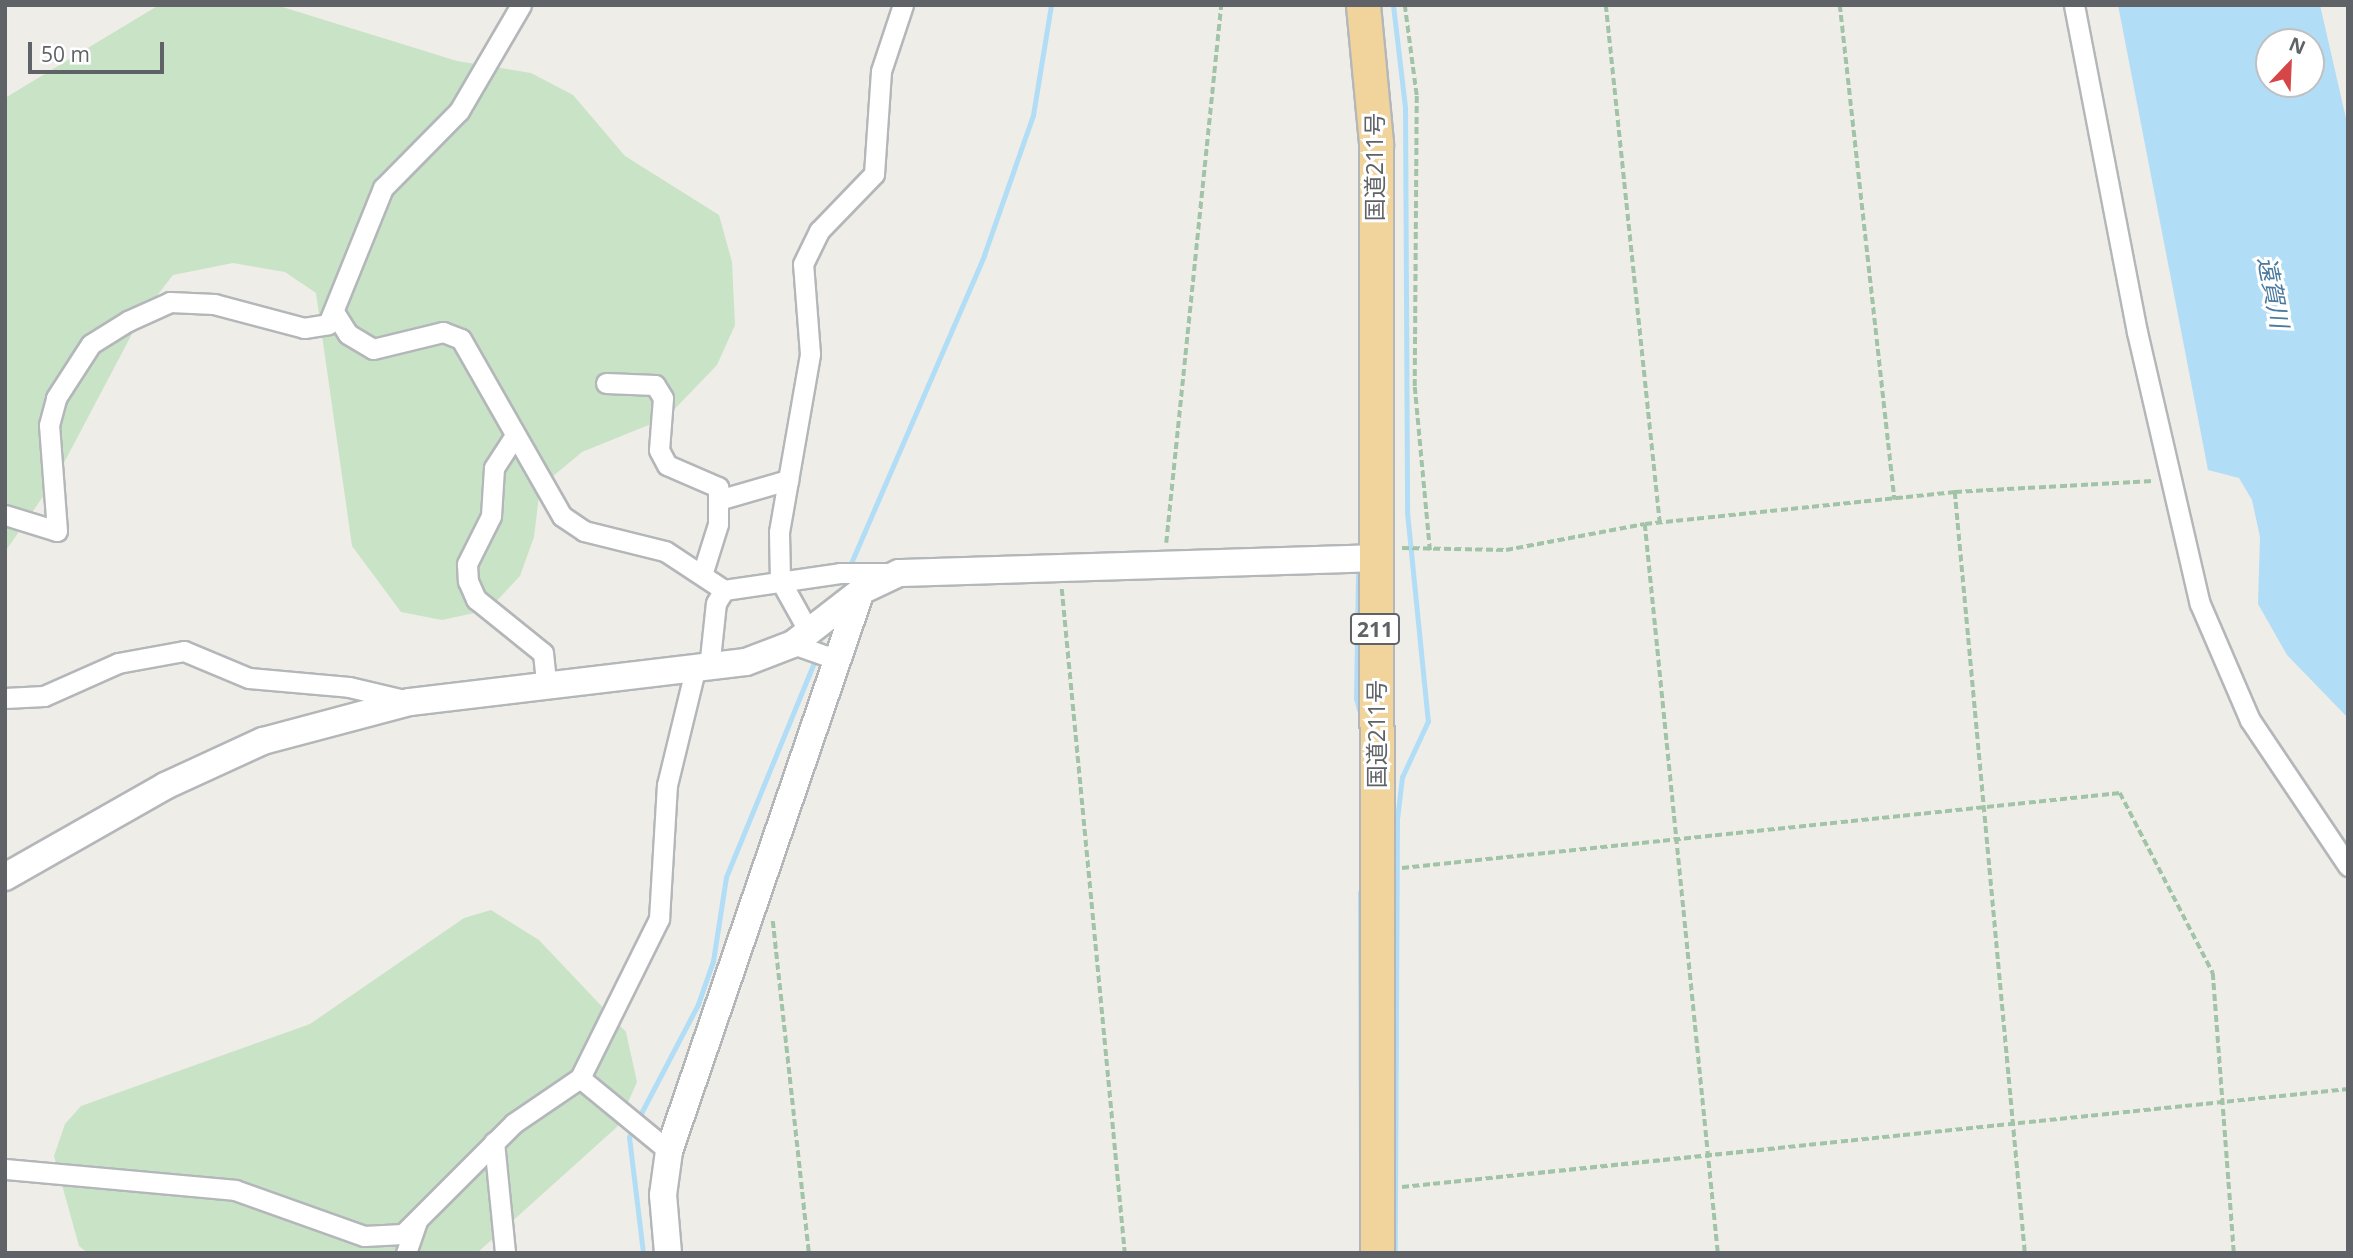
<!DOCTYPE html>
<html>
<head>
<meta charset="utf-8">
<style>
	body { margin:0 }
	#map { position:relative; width:2353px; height:1258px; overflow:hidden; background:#efede7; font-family:"Open Sans","Noto Sans JP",sans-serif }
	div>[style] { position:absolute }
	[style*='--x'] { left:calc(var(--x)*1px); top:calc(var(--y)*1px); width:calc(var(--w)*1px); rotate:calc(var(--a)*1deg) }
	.green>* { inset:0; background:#c9e3c7 }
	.water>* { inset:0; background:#b1def6 }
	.stream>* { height:5px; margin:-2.5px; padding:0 2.5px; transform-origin:2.5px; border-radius:2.5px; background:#b1def6 }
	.path>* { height:3.5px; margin-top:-1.75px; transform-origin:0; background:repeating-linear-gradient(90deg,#a1c4a8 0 7px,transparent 0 10.5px) }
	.roads { filter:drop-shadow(2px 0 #b4b7ba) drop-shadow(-2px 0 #b4b7ba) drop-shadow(0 2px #b4b7ba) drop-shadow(0 -2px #b4b7ba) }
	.street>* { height:19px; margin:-9.5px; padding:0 9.5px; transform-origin:9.5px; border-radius:9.5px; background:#fff }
	.secondary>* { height:26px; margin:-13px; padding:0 13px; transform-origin:13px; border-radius:13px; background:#fff }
	.highway>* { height:33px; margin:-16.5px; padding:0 16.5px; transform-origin:16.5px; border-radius:16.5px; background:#f1d49c }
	span { translate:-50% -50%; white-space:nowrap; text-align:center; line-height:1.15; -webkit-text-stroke:6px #fff; paint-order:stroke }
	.shield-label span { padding:2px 5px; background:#fff; border:2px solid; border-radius:5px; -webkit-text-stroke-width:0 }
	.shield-label { font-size:21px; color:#5f6266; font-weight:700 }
	.street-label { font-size:23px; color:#5f6266 }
	.water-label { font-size:24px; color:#4b7a9e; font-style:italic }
	.frame { position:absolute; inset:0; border:7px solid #5f6266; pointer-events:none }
	.north { position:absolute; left:2255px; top:28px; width:70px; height:70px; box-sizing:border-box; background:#fff; border:2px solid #bfc0c2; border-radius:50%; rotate:23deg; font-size:19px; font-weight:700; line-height:28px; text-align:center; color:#5f6266 }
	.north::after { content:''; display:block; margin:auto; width:24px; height:32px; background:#d64648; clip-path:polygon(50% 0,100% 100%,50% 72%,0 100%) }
	.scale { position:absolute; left:28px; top:42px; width:136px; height:32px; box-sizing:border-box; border:4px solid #5f6266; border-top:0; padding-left:9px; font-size:21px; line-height:24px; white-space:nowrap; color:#5f6266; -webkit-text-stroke:5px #fff; paint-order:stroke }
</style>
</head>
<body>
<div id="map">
	<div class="green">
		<div style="clip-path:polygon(159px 5px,276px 5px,457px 61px,531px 73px,573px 95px,625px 156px,719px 215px,732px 262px,735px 325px,717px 365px,666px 418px,582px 452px,540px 487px,534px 537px,520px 576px,488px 610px,442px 620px,401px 612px,352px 546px,316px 293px,285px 272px,233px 263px,173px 275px,142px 315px,57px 476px,5px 552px,5px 98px)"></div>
		<div style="clip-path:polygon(491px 910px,539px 940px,626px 1032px,637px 1082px,617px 1127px,477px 1253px,88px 1253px,79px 1246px,54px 1156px,65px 1124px,81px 1106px,310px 1024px,464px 918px)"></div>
	</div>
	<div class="water">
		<div style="clip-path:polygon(evenodd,2118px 5px,2320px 5px,2348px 127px,2348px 718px,2287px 655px,2258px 604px,2260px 537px,2252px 500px,2239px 478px,2208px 470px,2118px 5px,2269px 42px,2311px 42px,2311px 84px,2269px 84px,2269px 42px)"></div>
	</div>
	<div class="stream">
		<div style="--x:1393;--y:5;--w:103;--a:83.3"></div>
		<div style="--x:1405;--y:107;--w:405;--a:89.7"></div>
		<div style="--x:1407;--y:512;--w:210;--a:84.3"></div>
		<div style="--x:1428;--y:721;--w:62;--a:114.9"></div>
		<div style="--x:1402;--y:777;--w:42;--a:96.8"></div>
		<div style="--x:1397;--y:819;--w:434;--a:90.3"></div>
		<div style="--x:848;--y:570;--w:343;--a:-66.6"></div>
		<div style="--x:984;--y:255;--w:148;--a:-70.7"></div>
		<div style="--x:1033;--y:115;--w:111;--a:-80.7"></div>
		<div style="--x:1358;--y:575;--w:123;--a:90.9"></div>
		<div style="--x:1356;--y:698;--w:24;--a:75"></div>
		<div style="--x:1360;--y:892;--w:361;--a:89.8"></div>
		<div style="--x:638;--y:1119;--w:130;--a:-62.4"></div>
		<div style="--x:698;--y:1004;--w:46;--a:-70.8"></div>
		<div style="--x:713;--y:961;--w:85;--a:-81.2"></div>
		<div style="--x:726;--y:877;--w:237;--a:-67.7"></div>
		<div style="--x:634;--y:1128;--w:10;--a:119"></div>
		<div style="--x:629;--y:1137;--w:117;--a:83.1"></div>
	</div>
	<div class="path">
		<div style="--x:1405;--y:5;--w:92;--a:82.5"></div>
		<div style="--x:1417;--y:96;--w:291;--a:90.4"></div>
		<div style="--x:1415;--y:387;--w:164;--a:84.7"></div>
		<div style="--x:1606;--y:5;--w:521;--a:84.05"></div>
		<div style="--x:1840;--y:5;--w:498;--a:83.7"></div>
		<div style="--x:1955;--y:492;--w:764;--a:84.74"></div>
		<div style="--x:1645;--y:524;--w:733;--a:84.28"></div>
		<div style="--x:1166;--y:543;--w:541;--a:-84.16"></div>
		<div style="--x:1402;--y:548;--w:104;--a:1.1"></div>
		<div style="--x:1506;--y:550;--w:141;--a:-10.6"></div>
		<div style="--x:1645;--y:524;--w:312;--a:-5.9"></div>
		<div style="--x:1955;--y:492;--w:198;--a:-3.2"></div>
		<div style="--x:1062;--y:589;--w:667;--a:84.58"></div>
		<div style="--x:1402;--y:868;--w:722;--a:-5.96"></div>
		<div style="--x:2120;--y:793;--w:203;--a:62.7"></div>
		<div style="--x:2213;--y:973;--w:281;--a:85.7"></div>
		<div style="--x:773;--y:921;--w:334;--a:83.8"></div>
		<div style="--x:1402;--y:1187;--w:951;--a:-5.91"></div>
	</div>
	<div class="roads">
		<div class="street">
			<div style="--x:2074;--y:5;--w:333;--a:79.1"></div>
			<div style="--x:2137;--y:332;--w:279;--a:77"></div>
			<div style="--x:2200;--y:604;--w:126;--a:66.7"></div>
			<div style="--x:2250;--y:720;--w:176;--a:56.1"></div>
			<div style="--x:336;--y:315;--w:22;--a:58"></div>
			<div style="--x:348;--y:334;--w:29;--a:31"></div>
			<div style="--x:373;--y:349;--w:72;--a:-13.7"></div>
			<div style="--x:443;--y:332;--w:19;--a:21"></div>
			<div style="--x:461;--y:339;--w:204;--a:60.3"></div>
			<div style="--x:562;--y:516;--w:27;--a:34"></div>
			<div style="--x:584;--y:531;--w:83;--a:13.9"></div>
			<div style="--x:665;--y:551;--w:71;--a:33.5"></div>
			<div style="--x:724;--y:590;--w:117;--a:-8.3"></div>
			<div style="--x:840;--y:573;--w:55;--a:0"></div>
			<div style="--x:606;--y:383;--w:49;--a:2.3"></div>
			<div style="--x:655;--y:385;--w:15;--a:58"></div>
			<div style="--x:663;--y:398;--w:52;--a:94.4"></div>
			<div style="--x:659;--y:450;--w:17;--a:62"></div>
			<div style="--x:667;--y:465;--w:56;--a:23.3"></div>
			<div style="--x:718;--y:487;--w:37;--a:90"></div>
			<div style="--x:718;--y:524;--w:50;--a:107.4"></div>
			<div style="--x:514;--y:437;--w:37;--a:123"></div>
			<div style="--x:494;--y:468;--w:48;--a:93.6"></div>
			<div style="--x:491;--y:516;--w:54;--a:116.6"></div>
			<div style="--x:467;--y:564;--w:17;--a:87"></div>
			<div style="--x:468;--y:581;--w:20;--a:66"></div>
			<div style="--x:476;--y:599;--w:86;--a:38.9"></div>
			<div style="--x:543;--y:653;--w:29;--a:84"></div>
			<div style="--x:722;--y:499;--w:69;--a:-16.1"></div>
			<div style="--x:5;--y:515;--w:54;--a:17.1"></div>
			<div style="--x:57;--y:531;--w:106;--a:-94.3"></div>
			<div style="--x:49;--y:425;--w:28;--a:-75"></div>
			<div style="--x:56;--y:398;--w:64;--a:-57.1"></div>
			<div style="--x:91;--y:344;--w:44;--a:-31.9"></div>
			<div style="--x:128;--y:321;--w:46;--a:-24.3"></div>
			<div style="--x:170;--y:302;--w:44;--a:2.6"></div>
			<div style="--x:214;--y:304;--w:93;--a:14.9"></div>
			<div style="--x:304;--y:328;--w:24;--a:-9"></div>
			<div style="--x:328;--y:324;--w:147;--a:-68"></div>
			<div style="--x:383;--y:188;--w:108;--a:-45.4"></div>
			<div style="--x:459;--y:111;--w:123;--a:-59.7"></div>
			<div style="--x:809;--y:632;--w:60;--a:-119.1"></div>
			<div style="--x:780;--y:580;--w:48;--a:-91.2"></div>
			<div style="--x:779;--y:532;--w:181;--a:-80.1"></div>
			<div style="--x:810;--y:354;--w:90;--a:-94.4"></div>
			<div style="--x:803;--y:264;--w:37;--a:-64"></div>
			<div style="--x:819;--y:231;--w:79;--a:-46"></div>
			<div style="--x:874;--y:174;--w:103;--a:-86.1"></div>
			<div style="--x:881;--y:71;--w:70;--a:-71.6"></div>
			<div style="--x:793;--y:644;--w:45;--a:19.7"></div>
			<div style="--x:709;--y:668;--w:65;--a:-83.9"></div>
			<div style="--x:716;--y:603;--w:15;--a:-58"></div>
			<div style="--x:5;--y:698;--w:39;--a:-3"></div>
			<div style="--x:44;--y:696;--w:81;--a:-24"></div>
			<div style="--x:118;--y:663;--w:67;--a:-10.3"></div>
			<div style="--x:184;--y:651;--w:70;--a:22.6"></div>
			<div style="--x:249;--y:678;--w:100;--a:5.1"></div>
			<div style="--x:349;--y:687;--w:61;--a:13.3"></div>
			<div style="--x:580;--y:1078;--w:115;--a:39.4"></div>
			<div style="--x:494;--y:1142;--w:112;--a:84.3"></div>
			<div style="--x:5;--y:1169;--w:231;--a:5.2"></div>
			<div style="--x:235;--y:1190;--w:137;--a:19.6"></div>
			<div style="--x:364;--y:1236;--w:39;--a:-3"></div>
			<div style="--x:403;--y:1234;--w:157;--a:-45"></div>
			<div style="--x:514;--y:1123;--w:80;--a:-34.3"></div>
			<div style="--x:580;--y:1078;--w:178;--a:-63.6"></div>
			<div style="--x:659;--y:919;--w:134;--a:-86.6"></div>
			<div style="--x:667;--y:785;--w:118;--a:-76.3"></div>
			<div style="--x:406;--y:1253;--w:34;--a:-71"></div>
		</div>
		<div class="secondary">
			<div style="--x:5;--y:877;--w:184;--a:-29.6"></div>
			<div style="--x:165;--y:786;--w:108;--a:-24.7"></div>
			<div style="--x:263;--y:741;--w:152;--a:-14.9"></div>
			<div style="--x:410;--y:702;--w:338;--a:-6.8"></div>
			<div style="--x:746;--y:662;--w:50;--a:-21"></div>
			<div style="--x:793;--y:644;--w:86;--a:-37.9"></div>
			<div style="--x:861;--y:591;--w:42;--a:-25.3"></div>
			<div style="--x:899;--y:573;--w:476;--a:-1.8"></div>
			<div style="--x:668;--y:1253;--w:58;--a:-94.9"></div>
			<div style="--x:663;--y:1195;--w:44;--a:-82.2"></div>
			<div style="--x:669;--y:1151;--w:592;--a:-71.08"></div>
		</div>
		<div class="highway">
			<div style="--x:1363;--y:5;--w:139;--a:84.6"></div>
			<div style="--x:1376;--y:143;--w:1110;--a:89.95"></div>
		</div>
	</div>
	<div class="shield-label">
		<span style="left:1375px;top:629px">211</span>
	</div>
	<div class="street-label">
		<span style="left:1374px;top:167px;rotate:-90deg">国道211号</span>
		<span style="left:1376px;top:734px;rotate:-90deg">国道211号</span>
	</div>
	<div class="water-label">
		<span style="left:2274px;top:292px;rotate:79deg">遠賀川</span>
	</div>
	<div class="frame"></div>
	<div class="north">N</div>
	<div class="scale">50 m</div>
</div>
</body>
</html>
